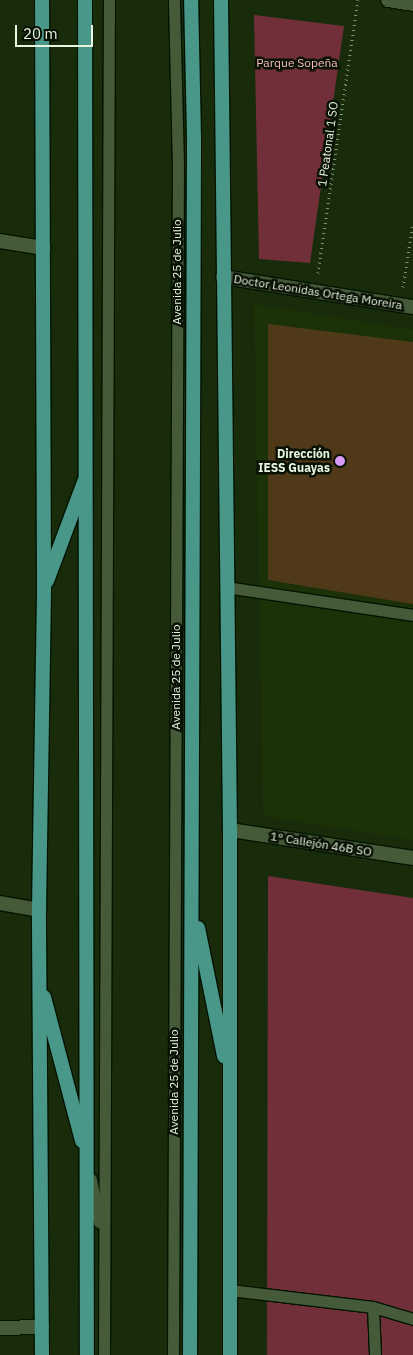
<!DOCTYPE html>
<html>
<head>
<meta charset="utf-8">
<style>
	body { margin:0 }
	#map { position:relative; width:413px; height:1355px; overflow:hidden; background:#182b0a; font-family:"IBM Plex Sans",sans-serif }
	div>[style] { position:absolute }
	[style*='--x'] { left:calc(var(--x)*1px); top:calc(var(--y)*1px); width:calc(var(--w)*1px); rotate:calc(var(--a)*1deg) }
	.built>* { inset:0; background:#1b3209 }
	.green>* { inset:0; background:#713039 }
	.building>* { inset:0; background:#503919 }
	.path>* { height:3px; margin-top:-1.5px; transform-origin:0; background:repeating-linear-gradient(90deg,#829278 0 1px,transparent 0 5px) }
	.roads { filter:drop-shadow(1px 0 #031300) drop-shadow(-1px 0 #031300) drop-shadow(0 1px #031300) drop-shadow(0 -1px #031300) }
	.service>* { height:11px; margin:-5.5px; padding:0 5.5px; transform-origin:5.5px; border-radius:5.5px; background:#455a38 }
	.minor>* { height:14px; margin:-7px; padding:0 7px; transform-origin:7px; border-radius:7px; background:#455a38 }
	.tertiary>* { height:14px; margin:-7px; padding:0 7px; transform-origin:7px; border-radius:7px; background:#455a38 }
	.primary>* { height:14px; margin:-7px; padding:0 7px; transform-origin:7px; border-radius:7px; background:#499789 }
	.dots>* { width:14px; height:14px; translate:-50% -50%; box-sizing:border-box; border:2px solid #091104; border-radius:50% }
	span { translate:-50% -50%; white-space:nowrap; text-align:center; line-height:1.15; -webkit-text-stroke:5px #091104; paint-order:stroke }
	.park-label { font-size:12px; color:#f8bdc1 }
	.street-label { font-size:12px; color:#e8f5e1 }
	.poi-label { font-size:12px; color:#e8f5e1; font-weight:700 }
	.right { translate:-100% -50%; text-align:right }
	.scale { position:absolute; left:15px; top:25px; width:78px; height:22px; box-sizing:border-box; border:2px solid #e8f5e1; border-top:0; padding-left:6px; font-size:15px; line-height:18px; white-space:nowrap; color:#e8f5e1; -webkit-text-stroke:4px #091104; paint-order:stroke }
</style>
</head>
<body>
<div id="map">
	<div class="built">
		<div style="clip-path:polygon(254px 304px,413px 330px,413px 840px,263px 816px)"></div>
	</div>
	<div class="green">
		<div style="clip-path:polygon(254px 15px,344px 26px,310px 263px,259px 259px)"></div>
		<div style="clip-path:polygon(268px 876px,413px 898px,413px 1355px,267px 1355px)"></div>
	</div>
	<div class="building">
		<div style="clip-path:polygon(268px 324px,413px 342px,413px 604px,268px 580px)"></div>
	</div>
	<div class="path">
		<div style="--x:318;--y:273;--w:276;--a:-81.7"></div>
		<div style="--x:403;--y:287;--w:65;--a:-81.1"></div>
	</div>
	<div class="roads">
		<div class="service">
			<div style="--x:226;--y:587;--w:189;--a:8.5"></div>
			<div style="--x:91;--y:1179;--w:44;--a:79.5"></div>
			<div style="--x:230;--y:1290;--w:144;--a:6.8"></div>
			<div style="--x:104;--y:1355;--w:1355;--a:-89.79"></div>
			<div style="--x:173;--y:1355;--w:1189;--a:-89.76"></div>
			<div style="--x:178;--y:166;--w:166;--a:-91.4"></div>
			<div style="--x:375;--y:1355;--w:48;--a:-92.4"></div>
			<div style="--x:373;--y:1307;--w:42;--a:16.7"></div>
		</div>
		<div class="minor">
			<div style="--x:388;--y:0;--w:25;--a:9"></div>
			<div style="--x:230;--y:830;--w:185;--a:8.7"></div>
			<div style="--x:0;--y:903;--w:40;--a:10"></div>
			<div style="--x:0;--y:1328;--w:42;--a:-1.4"></div>
		</div>
		<div class="tertiary">
			<div style="--x:0;--y:241;--w:44;--a:9.2"></div>
			<div style="--x:223;--y:277;--w:192;--a:9"></div>
		</div>
		<div class="primary">
			<div style="--x:85;--y:0;--w:1355;--a:89.92"></div>
			<div style="--x:221;--y:0;--w:830;--a:89.38"></div>
			<div style="--x:230;--y:830;--w:525;--a:90"></div>
			<div style="--x:47;--y:581;--w:106;--a:-69.5"></div>
			<div style="--x:198;--y:928;--w:131;--a:78.5"></div>
			<div style="--x:44;--y:997;--w:149;--a:75.2"></div>
			<div style="--x:42;--y:1355;--w:445;--a:-90.4"></div>
			<div style="--x:39;--y:910;--w:318;--a:-89.1"></div>
			<div style="--x:44;--y:592;--w:592;--a:-90.19"></div>
			<div style="--x:190;--y:1355;--w:1217;--a:-89.81"></div>
			<div style="--x:194;--y:138;--w:138;--a:-91.2"></div>
		</div>
	</div>
	<div class="dots">
		<div style="left:340px;top:461px;background:#d99af7"></div>
	</div>
	<div class="park-label">
		<span style="left:297px;top:63px">Parque Sopeña</span>
	</div>
	<div class="street-label">
		<span style="left:328px;top:144px;rotate:-82deg">1 Peatonal 1 SO</span>
		<span style="left:177px;top:272px;rotate:-90deg">Avenida 25 de Julio</span>
		<span style="left:318px;top:292px;rotate:9deg">Doctor Leonidas Ortega Moreira</span>
		<span style="left:176px;top:677px;rotate:-90deg">Avenida 25 de Julio</span>
		<span style="left:321px;top:844px;rotate:9deg">1° Callejón 46B SO</span>
		<span style="left:174px;top:1082px;rotate:-90deg">Avenida 25 de Julio</span>
	</div>
	<div class="poi-label">
		<span class="right" style="left:330px;top:461px">Dirección<br>IESS Guayas</span>
	</div>
	<div class="scale">20 m</div>
</div>
</body>
</html>
